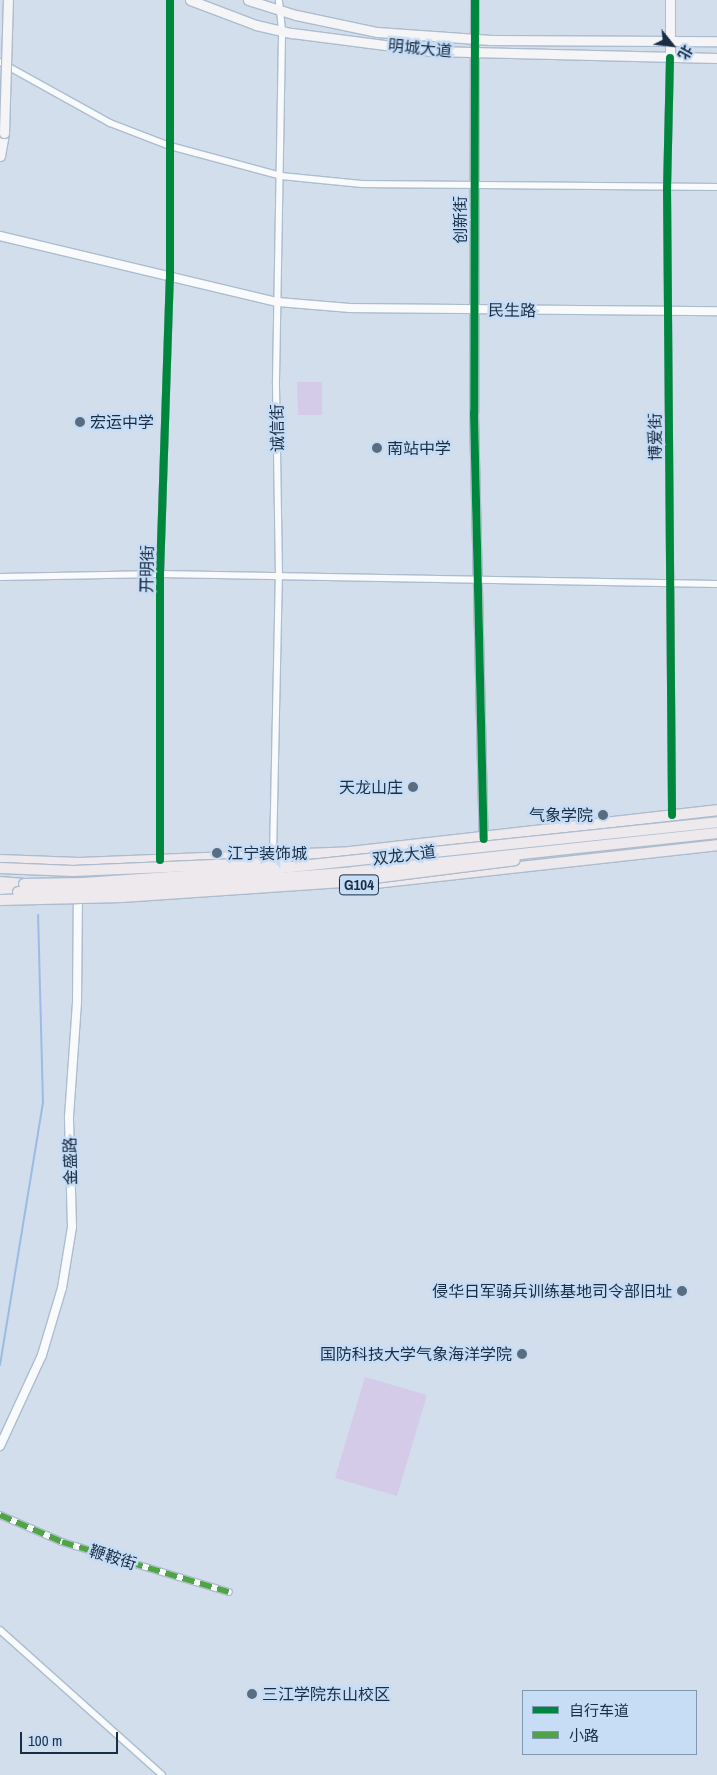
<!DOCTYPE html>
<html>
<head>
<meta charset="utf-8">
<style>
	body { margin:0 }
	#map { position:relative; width:717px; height:1775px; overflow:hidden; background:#d2deec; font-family:"Archivo Narrow","Noto Sans SC",sans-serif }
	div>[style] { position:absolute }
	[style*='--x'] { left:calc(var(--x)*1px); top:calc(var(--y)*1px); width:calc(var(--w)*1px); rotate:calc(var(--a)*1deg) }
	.green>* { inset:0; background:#d4cbe9 }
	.stream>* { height:2px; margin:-1px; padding:0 1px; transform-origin:1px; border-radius:1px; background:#9abce3 }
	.roads { filter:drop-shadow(1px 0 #acbcce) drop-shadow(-1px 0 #acbcce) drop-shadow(0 1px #acbcce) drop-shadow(0 -1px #acbcce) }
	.minor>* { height:6px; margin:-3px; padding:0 3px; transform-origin:3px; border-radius:3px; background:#f8fafc }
	.tertiary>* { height:8px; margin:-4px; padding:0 4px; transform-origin:4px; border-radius:4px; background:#f8fafc }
	.secondary>* { height:9px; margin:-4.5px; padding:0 4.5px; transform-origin:4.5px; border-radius:4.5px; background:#f5f4f6 }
	.trunk>* { height:10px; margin:-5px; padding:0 5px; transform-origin:5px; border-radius:5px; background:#eee9ec }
	.bridges { filter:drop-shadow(1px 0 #acbcce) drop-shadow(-1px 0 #acbcce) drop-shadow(0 1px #acbcce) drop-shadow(0 -1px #acbcce) }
	.secondary-bridge>* { height:9px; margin:-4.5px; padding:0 4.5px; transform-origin:4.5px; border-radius:4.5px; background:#f5f4f6 }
	.trunk-bridge>* { height:10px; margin:-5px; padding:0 5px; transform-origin:5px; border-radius:5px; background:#eee9ec }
	.quiet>* { height:6px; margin-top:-3px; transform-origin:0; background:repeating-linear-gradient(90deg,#4ea447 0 12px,transparent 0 18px) }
	.cycleway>* { height:8px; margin:-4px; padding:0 4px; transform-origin:4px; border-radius:4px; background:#00873e }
	.dots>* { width:14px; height:14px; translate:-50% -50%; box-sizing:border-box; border:2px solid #c7ddf6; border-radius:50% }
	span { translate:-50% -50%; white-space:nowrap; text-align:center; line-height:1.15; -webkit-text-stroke:5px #c7ddf6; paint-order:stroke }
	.shield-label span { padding:1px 4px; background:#c7ddf6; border:1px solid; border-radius:4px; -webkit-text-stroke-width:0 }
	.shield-label { font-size:15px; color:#182e46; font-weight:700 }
	.street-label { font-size:16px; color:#182e46 }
	.poi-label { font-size:16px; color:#182e46 }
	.left { translate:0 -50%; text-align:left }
	.right { translate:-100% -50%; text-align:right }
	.legend { position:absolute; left:522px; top:1690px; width:175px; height:65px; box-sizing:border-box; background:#c7ddf6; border:1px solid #8197b0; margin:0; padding:6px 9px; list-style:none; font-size:15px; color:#182e46 }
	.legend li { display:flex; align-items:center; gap:10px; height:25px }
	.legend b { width:25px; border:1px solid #8197b0 }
	.north { position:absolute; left:647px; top:20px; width:50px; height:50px; -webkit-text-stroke:4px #c7ddf6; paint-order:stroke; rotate:119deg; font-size:14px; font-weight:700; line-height:20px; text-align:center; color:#182e46 }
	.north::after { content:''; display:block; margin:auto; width:18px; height:22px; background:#182e46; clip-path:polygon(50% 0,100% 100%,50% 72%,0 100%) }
	.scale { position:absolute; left:20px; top:1732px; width:98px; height:22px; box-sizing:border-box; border:2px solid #182e46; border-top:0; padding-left:6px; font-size:15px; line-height:18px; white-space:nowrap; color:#182e46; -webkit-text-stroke:4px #c7ddf6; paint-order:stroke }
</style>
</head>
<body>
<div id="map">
	<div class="green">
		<div style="clip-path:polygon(297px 382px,322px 382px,322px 415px,298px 415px)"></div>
		<div style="clip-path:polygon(365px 1377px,427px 1395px,397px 1496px,335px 1478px)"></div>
	</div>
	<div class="stream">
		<div style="--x:0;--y:1365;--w:266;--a:-80.7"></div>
		<div style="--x:43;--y:1103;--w:188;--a:-91.5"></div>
	</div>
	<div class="roads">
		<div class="minor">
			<div style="--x:670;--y:58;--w:129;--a:91.3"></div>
			<div style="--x:667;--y:187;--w:628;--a:89.54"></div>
			<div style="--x:0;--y:62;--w:126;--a:29"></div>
			<div style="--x:110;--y:123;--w:64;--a:21"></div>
			<div style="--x:170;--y:146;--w:115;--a:15.1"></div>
			<div style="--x:281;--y:176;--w:81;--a:5.6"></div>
			<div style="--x:362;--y:184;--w:355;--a:0.5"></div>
			<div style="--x:0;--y:577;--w:160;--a:-1.1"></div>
			<div style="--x:160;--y:574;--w:557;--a:1.03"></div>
			<div style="--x:273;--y:856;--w:279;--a:-88.8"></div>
			<div style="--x:279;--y:577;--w:197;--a:-90.9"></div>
			<div style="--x:276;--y:380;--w:350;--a:-89"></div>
			<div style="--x:282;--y:30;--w:30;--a:-96"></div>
			<div style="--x:160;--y:860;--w:286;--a:-90"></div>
			<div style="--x:160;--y:574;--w:295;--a:-88.1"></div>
			<div style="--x:170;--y:279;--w:279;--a:-90"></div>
			<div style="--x:0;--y:1515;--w:68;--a:23.5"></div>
			<div style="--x:62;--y:1542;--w:174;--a:16.7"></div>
			<div style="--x:0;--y:1630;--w:217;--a:41.8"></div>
		</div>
		<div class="tertiary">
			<div style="--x:475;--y:0;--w:413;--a:90.1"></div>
			<div style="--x:474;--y:413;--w:426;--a:88.7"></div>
			<div style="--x:0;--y:236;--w:286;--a:13.4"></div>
			<div style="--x:278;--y:302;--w:72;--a:4.8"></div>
			<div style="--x:350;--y:308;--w:367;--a:0.5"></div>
			<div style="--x:0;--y:1446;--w:100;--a:-65.2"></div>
			<div style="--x:42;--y:1355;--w:70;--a:-73.4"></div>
			<div style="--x:62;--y:1288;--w:62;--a:-80.7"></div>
			<div style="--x:72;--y:1227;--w:110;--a:-91.6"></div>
			<div style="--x:69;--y:1117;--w:115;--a:-86"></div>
			<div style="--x:77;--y:1002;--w:109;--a:-89.5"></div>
		</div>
		<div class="secondary">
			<div style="--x:190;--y:0;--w:71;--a:20.7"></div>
			<div style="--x:256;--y:25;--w:37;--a:13"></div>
			<div style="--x:292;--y:33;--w:139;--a:7.4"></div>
			<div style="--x:430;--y:51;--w:287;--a:1.4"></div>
			<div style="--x:248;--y:0;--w:50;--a:17.4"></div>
			<div style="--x:296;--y:15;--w:83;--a:11.9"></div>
			<div style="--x:377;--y:32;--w:114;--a:4"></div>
			<div style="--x:491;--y:40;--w:226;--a:0.3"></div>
			<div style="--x:670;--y:0;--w:58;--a:90"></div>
			<div style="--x:0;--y:156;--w:23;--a:-80"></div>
		</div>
		<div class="trunk">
			<div style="--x:0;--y:860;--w:79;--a:2.2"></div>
			<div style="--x:79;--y:863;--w:271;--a:-2.3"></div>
			<div style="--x:350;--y:852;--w:369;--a:-6.5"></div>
			<div style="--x:0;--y:882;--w:24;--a:5"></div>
			<div style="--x:348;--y:886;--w:371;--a:-6.3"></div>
			<div style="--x:0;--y:891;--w:18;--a:3"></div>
		</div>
	</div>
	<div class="bridges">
		<div class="secondary-bridge">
			<div style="--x:4;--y:133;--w:133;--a:-88.3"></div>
		</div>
		<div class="trunk-bridge">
			<div style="--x:0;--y:868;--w:73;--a:2.4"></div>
			<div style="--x:73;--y:871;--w:213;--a:-2.4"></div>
			<div style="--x:24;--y:884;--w:59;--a:-1"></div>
			<div style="--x:83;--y:883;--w:161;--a:-3.9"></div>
			<div style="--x:244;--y:872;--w:476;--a:-6"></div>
			<div style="--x:18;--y:892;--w:116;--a:-1.5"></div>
			<div style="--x:134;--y:889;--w:220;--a:-4.4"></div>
			<div style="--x:353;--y:872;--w:366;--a:-6.1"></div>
			<div style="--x:0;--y:900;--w:122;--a:-1.4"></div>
			<div style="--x:122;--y:897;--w:221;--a:-3.9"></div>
			<div style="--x:342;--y:882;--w:174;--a:-7.2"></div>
		</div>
	</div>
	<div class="quiet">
		<div style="--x:0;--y:1515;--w:68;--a:23.5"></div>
		<div style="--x:62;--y:1542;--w:174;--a:16.7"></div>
	</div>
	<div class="cycleway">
		<div style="--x:475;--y:0;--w:413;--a:90.1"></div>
		<div style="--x:474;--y:413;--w:426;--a:88.7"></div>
		<div style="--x:670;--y:58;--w:129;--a:91.3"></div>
		<div style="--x:667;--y:187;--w:628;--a:89.54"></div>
		<div style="--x:160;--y:860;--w:286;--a:-90"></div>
		<div style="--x:160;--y:574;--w:295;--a:-88.1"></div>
		<div style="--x:170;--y:279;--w:279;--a:-90"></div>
	</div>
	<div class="dots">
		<div style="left:80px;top:422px;background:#596c80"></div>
		<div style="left:377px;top:448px;background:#596c80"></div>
		<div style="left:413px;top:787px;background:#596c80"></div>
		<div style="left:603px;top:815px;background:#596c80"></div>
		<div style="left:217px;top:853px;background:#596c80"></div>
		<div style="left:682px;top:1291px;background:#596c80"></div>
		<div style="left:522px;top:1354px;background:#596c80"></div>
		<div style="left:252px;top:1694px;background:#596c80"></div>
	</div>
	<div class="shield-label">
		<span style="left:359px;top:885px">G104</span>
	</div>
	<div class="street-label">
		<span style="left:420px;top:48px;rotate:5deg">明城大道</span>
		<span style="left:460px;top:220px;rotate:-90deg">创新街</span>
		<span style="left:512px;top:310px;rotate:1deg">民生路</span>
		<span style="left:277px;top:428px;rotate:-91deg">诚信街</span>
		<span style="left:655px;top:437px;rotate:-90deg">博爱街</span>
		<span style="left:147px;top:569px;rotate:-89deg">开明街</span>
		<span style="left:404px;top:855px;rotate:-7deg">双龙大道</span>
		<span style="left:70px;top:1161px;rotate:-91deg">金盛路</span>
		<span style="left:113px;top:1557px;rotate:17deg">鞭鞍街</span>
	</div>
	<div class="poi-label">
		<span class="left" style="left:90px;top:422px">宏运中学</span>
		<span class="left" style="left:387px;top:448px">南站中学</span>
		<span class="right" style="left:403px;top:787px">天龙山庄</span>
		<span class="right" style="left:593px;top:815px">气象学院</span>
		<span class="left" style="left:227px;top:853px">江宁装饰城</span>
		<span class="right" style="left:672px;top:1291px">侵华日军骑兵训练基地司令部旧址</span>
		<span class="right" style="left:512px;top:1354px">国防科技大学气象海洋学院</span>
		<span class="left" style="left:262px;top:1694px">三江学院东山校区</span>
	</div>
	<ul class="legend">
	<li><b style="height:6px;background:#00873e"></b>自行车道</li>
	<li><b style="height:6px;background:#4ea447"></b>小路</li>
	</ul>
	<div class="north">北</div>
	<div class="scale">100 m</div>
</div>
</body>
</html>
